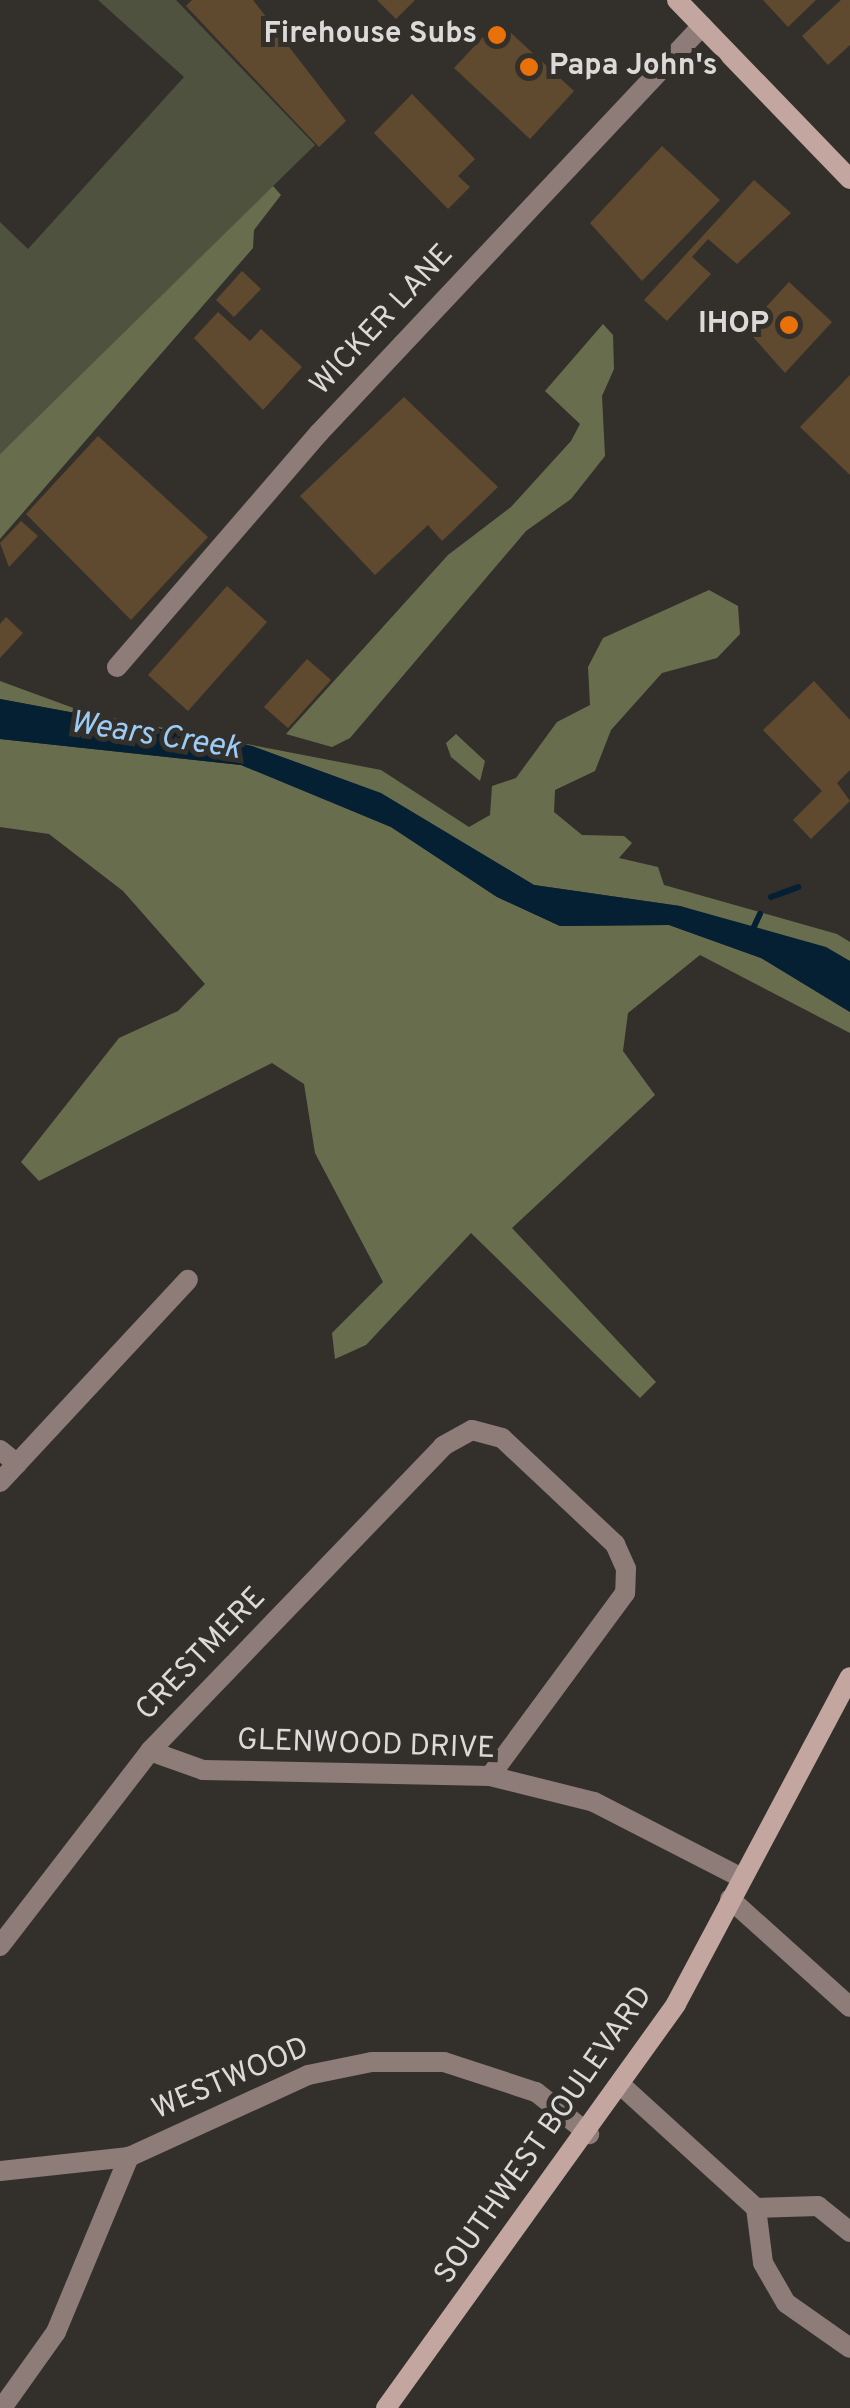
<!DOCTYPE html>
<html>
<head>
<meta charset="utf-8">
<style>
	body { margin:0 }
	#map { position:relative; width:850px; height:2408px; overflow:hidden; background:#33302c; font-family:Overpass,sans-serif }
	div>[style] { position:absolute }
	[style*='--x'] { left:calc(var(--x)*1px); top:calc(var(--y)*1px); width:calc(var(--w)*1px); rotate:calc(var(--a)*1deg) }
	.green>* { inset:0; background:#4f523e }
	.forest>* { inset:0; background:#686e4d }
	.water>* { inset:0; background:#051f33 }
	.stream>* { height:6px; margin:-3px; padding:0 3px; transform-origin:3px; border-radius:3px; background:#051f33 }
	.building>* { inset:0; background:#604a2f }
	.street>* { height:20px; margin:-10px; padding:0 10px; transform-origin:10px; border-radius:10px; background:#8d7c77 }
	.secondary>* { height:20px; margin:-10px; padding:0 10px; transform-origin:10px; border-radius:10px; background:#c2a69f }
	.dots>* { width:28px; height:28px; translate:-50% -50%; box-sizing:border-box; border:5px solid #33302c; border-radius:50% }
	span { translate:-50% -50%; white-space:nowrap; text-align:center; line-height:1.15; -webkit-text-stroke:10px #33302c; paint-order:stroke }
	.poi-label { font-size:30px; color:#dcdad8; font-weight:700 }
	.right { translate:-100% -50%; text-align:right }
	.left { translate:0 -50%; text-align:left }
	.street-label { font-size:30px; color:#dcdad8 }
	.water-label { font-size:32px; color:#9bccf8; font-style:italic }
</style>
</head>
<body>
<div id="map">
	<div class="green">
		<div style="clip-path:polygon(98px 0,176px 0,315px 145px,0 454px,0 222px,28px 249px,184px 77px)"></div>
	</div>
	<div class="forest">
		<div style="clip-path:polygon(273px 186px,281px 195px,254px 230px,253px 248px,0 539px,0 454px)"></div>
		<div style="clip-path:polygon(603px 324px,613px 335px,614px 369px,602px 396px,605px 456px,571px 499px,526px 531px,350px 738px,332px 747px,286px 734px,448px 555px,511px 507px,571px 441px,580px 424px,545px 391px)"></div>
		<div style="clip-path:polygon(709px 590px,738px 606px,740px 634px,717px 658px,662px 673px,611px 730px,595px 771px,555px 790px,554px 812px,582px 835px,624px 836px,632px 843px,619px 858px,658px 867px,664px 885px,837px 934px,850px 942px,850px 961px,680px 906px,534px 885px,379px 793px,252px 746px,0 699px,0 681px,87px 713px,381px 770px,469px 827px,490px 815px,492px 786px,516px 778px,557px 722px,590px 705px,588px 667px,603px 638px)"></div>
		<div style="clip-path:polygon(456px 734px,485px 761px,480px 781px,451px 757px,446px 743px)"></div>
		<div style="clip-path:polygon(0 739px,241px 765px,391px 827px,497px 897px,560px 926px,669px 925px,761px 958px,850px 1012px,850px 1033px,700px 955px,628px 1013px,623px 1051px,655px 1095px,512px 1228px,656px 1382px,640px 1398px,471px 1233px,366px 1345px,335px 1359px,332px 1333px,383px 1282px,315px 1153px,304px 1084px,272px 1063px,39px 1181px,21px 1162px,119px 1038px,178px 1011px,205px 984px,123px 891px,49px 834px,0 827px)"></div>
	</div>
	<div class="water">
		<div style="clip-path:polygon(0 699px,252px 746px,381px 793px,534px 885px,680px 906px,826px 947px,850px 961px,850px 1012px,761px 958px,669px 925px,560px 926px,497px 897px,391px 827px,241px 765px,0 739px)"></div>
	</div>
	<div class="stream">
		<div style="--x:771;--y:897;--w:29;--a:-20"></div>
		<div style="--x:752;--y:931;--w:19;--a:-65"></div>
	</div>
	<div class="building">
		<div style="clip-path:polygon(192px 0,253px 0,346px 121px,319px 147px,186px 6px)"></div>
		<div style="clip-path:polygon(377px 0,415px 0,396px 19px)"></div>
		<div style="clip-path:polygon(763px 0,816px 0,788px 27px)"></div>
		<div style="clip-path:polygon(841px 0,850px 0,850px 45px,828px 65px,802px 36px)"></div>
		<div style="clip-path:polygon(498px 21px,574px 91px,530px 139px,454px 68px)"></div>
		<div style="clip-path:polygon(412px 94px,475px 159px,458px 176px,470px 187px,448px 209px,374px 133px)"></div>
		<div style="clip-path:polygon(662px 146px,720px 200px,642px 281px,590px 223px)"></div>
		<div style="clip-path:polygon(754px 180px,791px 213px,737px 264px,708px 239px,692px 257px,711px 274px,667px 321px,644px 300px)"></div>
		<div style="clip-path:polygon(242px 271px,261px 289px,234px 317px,216px 300px)"></div>
		<div style="clip-path:polygon(789px 282px,832px 322px,785px 373px,746px 329px)"></div>
		<div style="clip-path:polygon(218px 312px,250px 341px,261px 329px,302px 367px,263px 410px,194px 338px)"></div>
		<div style="clip-path:polygon(850px 375px,850px 475px,800px 427px)"></div>
		<div style="clip-path:polygon(404px 397px,498px 487px,442px 541px,428px 525px,375px 575px,300px 496px)"></div>
		<div style="clip-path:polygon(98px 436px,208px 537px,131px 620px,26px 514px)"></div>
		<div style="clip-path:polygon(21px 521px,38px 536px,9px 567px,0 543px)"></div>
		<div style="clip-path:polygon(227px 586px,267px 622px,188px 711px,148px 675px)"></div>
		<div style="clip-path:polygon(6px 617px,23px 633px,0 658px,0 624px)"></div>
		<div style="clip-path:polygon(307px 659px,331px 680px,288px 728px,264px 707px)"></div>
		<div style="clip-path:polygon(814px 681px,850px 720px,850px 770px,837px 783px,850px 801px,811px 839px,793px 820px,822px 791px,763px 730px)"></div>
	</div>
	<div class="street">
		<div style="--x:117;--y:667;--w:309;--a:-49.2"></div>
		<div style="--x:319;--y:433;--w:559;--a:-46.74"></div>
		<div style="--x:0;--y:1450;--w:22;--a:39"></div>
		<div style="--x:0;--y:1482;--w:276;--a:-47.1"></div>
		<div style="--x:150;--y:1751;--w:56;--a:19.7"></div>
		<div style="--x:203;--y:1770;--w:287;--a:1.2"></div>
		<div style="--x:490;--y:1776;--w:107;--a:14"></div>
		<div style="--x:594;--y:1802;--w:166;--a:27.2"></div>
		<div style="--x:730;--y:1899;--w:161;--a:42"></div>
		<div style="--x:0;--y:1946;--w:246;--a:-52.4"></div>
		<div style="--x:150;--y:1751;--w:423;--a:-46.1"></div>
		<div style="--x:443;--y:1446;--w:33;--a:-29"></div>
		<div style="--x:472;--y:1430;--w:31;--a:15"></div>
		<div style="--x:502;--y:1438;--w:155;--a:43.2"></div>
		<div style="--x:615;--y:1544;--w:27;--a:66"></div>
		<div style="--x:626;--y:1569;--w:24;--a:92"></div>
		<div style="--x:625;--y:1593;--w:227;--a:126.4"></div>
		<div style="--x:623;--y:2087;--w:180;--a:42.3"></div>
		<div style="--x:0;--y:2171;--w:130;--a:-6.2"></div>
		<div style="--x:129;--y:2157;--w:197;--a:-24.6"></div>
		<div style="--x:308;--y:2075;--w:65;--a:-11.5"></div>
		<div style="--x:372;--y:2062;--w:72;--a:0"></div>
		<div style="--x:444;--y:2062;--w:97;--a:18.1"></div>
		<div style="--x:536;--y:2092;--w:68;--a:38.4"></div>
		<div style="--x:850;--y:2232;--w:41;--a:-140.9"></div>
		<div style="--x:818;--y:2206;--w:62;--a:178.2"></div>
		<div style="--x:756;--y:2208;--w:55;--a:82.7"></div>
		<div style="--x:763;--y:2263;--w:46;--a:60.1"></div>
		<div style="--x:786;--y:2303;--w:78;--a:35.1"></div>
		<div style="--x:2;--y:2408;--w:93;--a:-54.6"></div>
		<div style="--x:56;--y:2332;--w:190;--a:-67.4"></div>
	</div>
	<div class="secondary">
		<div style="--x:677;--y:0;--w:249;--a:46"></div>
		<div style="--x:386;--y:2408;--w:497;--a:-54.3"></div>
		<div style="--x:676;--y:2004;--w:370;--a:-62"></div>
	</div>
	<div class="dots">
		<div style="left:497px;top:35px;background:#e8710a"></div>
		<div style="left:529px;top:67px;background:#e8710a"></div>
		<div style="left:789px;top:325px;background:#e8710a"></div>
	</div>
	<div class="poi-label">
		<span class="right" style="left:477px;top:35px">Firehouse Subs</span>
		<span class="left" style="left:549px;top:67px">Papa John's</span>
		<span class="right" style="left:769px;top:325px">IHOP</span>
	</div>
	<div class="street-label">
		<span style="left:383px;top:321px;rotate:-47deg">WICKER LANE</span>
		<span style="left:202px;top:1655px;rotate:-46deg">CRESTMERE</span>
		<span style="left:366px;top:1746px;rotate:2deg">GLENWOOD DRIVE</span>
		<span style="left:231px;top:2080px;rotate:-23deg">WESTWOOD</span>
		<span style="left:545px;top:2136px;rotate:-55deg">SOUTHWEST BOULEVARD</span>
	</div>
	<div class="water-label">
		<span style="left:155px;top:737px;rotate:9deg">Wears Creek</span>
	</div>
</div>
</body>
</html>
